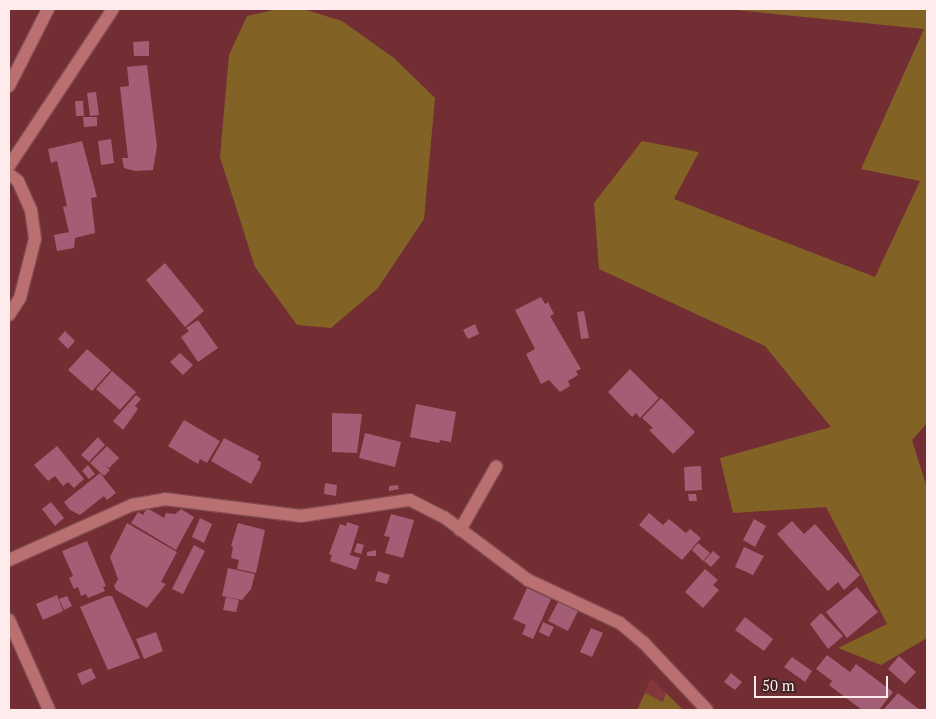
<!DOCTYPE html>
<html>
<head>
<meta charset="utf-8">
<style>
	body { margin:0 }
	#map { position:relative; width:936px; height:719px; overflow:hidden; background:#722e32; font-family:"PT Serif",serif }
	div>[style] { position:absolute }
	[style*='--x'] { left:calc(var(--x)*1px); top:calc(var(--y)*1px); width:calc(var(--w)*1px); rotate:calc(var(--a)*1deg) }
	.built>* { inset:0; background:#82373b }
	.green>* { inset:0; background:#836226 }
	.building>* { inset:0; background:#a35d74 }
	.roads { filter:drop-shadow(1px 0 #804b50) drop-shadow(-1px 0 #804b50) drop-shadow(0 1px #804b50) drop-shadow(0 -1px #804b50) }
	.minor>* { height:12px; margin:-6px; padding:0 6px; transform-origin:6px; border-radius:6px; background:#ba6f70 }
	span { translate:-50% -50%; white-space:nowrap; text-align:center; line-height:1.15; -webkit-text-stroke:4px #432324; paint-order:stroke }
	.frame { position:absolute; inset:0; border:10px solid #fdeceb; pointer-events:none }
	.scale { position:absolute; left:754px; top:676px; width:134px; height:22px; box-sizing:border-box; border:2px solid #fdeceb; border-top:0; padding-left:6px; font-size:15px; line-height:18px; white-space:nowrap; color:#fdeceb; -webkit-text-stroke:4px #432324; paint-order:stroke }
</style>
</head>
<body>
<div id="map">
	<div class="built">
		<div style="clip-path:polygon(651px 678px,683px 710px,637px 710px)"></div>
	</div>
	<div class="green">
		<div style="clip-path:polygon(278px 9px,303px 9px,342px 21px,394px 58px,435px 98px,424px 219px,378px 288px,331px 328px,297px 325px,255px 267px,220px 157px,229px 55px,247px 16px)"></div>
		<div style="clip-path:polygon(726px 9px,927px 9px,927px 423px,912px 440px,927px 488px,927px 638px,881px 665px,838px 648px,887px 624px,826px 507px,733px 513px,720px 458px,831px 427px,765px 346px,599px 269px,594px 203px,642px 141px,699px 152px,674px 199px,875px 277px,920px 181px,861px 169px,924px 29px)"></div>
		<div style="clip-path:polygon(645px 693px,663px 702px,666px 693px,683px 710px,637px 710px)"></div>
	</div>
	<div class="building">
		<div style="clip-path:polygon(149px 41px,149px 56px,134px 56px,133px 42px)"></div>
		<div style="clip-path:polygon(147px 65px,157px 146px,153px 170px,135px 171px,124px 168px,122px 158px,128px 158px,120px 87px,129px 86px,127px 67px)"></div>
		<div style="clip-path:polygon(96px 92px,99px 115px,90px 116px,87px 93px)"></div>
		<div style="clip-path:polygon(75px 101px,83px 101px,84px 116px,76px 116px)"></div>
		<div style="clip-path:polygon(83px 117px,97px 117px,97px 126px,84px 127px)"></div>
		<div style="clip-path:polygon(111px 139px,114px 163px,101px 165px,98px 141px)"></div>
		<div style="clip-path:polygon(82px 141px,97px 197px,91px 198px,95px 233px,75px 238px,74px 248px,57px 251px,54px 235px,69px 232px,63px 207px,67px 206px,57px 161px,51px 163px,48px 149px)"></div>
		<div style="clip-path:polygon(165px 263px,204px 311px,185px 327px,146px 280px)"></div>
		<div style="clip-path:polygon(541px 297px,545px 304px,548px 302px,554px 314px,550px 316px,581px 369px,576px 371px,578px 375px,568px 381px,570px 386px,560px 392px,549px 380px,541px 384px,526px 354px,535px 349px,515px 310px)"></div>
		<div style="clip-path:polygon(584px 311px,589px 338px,581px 339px,577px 312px)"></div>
		<div style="clip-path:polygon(198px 320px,218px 348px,198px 362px,181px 337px,189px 331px,186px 328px)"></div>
		<div style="clip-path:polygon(475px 324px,479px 334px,468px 339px,463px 330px)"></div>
		<div style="clip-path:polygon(65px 331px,75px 341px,68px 349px,58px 339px)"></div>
		<div style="clip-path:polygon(87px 349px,111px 370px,92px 391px,68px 370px)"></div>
		<div style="clip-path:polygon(180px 353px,193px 365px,183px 375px,170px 362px)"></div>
		<div style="clip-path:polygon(630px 369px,659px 398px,640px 418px,636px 413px,632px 417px,608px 392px)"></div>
		<div style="clip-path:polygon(112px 371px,136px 392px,120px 410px,96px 389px)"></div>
		<div style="clip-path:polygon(136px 395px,141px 399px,135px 406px,138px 409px,123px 430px,113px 421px)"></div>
		<div style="clip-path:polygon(661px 398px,695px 432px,673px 454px,649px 430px,653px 428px,642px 418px)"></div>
		<div style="clip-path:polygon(416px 404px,456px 412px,451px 442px,440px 440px,439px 443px,410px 437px)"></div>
		<div style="clip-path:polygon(332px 413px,362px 414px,357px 453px,332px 452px)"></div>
		<div style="clip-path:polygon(184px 420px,220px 441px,207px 463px,200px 459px,198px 464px,168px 446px)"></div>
		<div style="clip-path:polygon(365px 433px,401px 442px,395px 467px,359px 458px)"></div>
		<div style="clip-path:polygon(98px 437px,105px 445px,89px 462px,81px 455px)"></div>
		<div style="clip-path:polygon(224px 438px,259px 456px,257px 460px,261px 462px,260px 468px,251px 484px,211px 461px)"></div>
		<div style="clip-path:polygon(57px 446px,84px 479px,74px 488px,68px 482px,63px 486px,55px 476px,48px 481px,34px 465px)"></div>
		<div style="clip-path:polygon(107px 446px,119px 458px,109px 468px,105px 465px,110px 470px,104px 476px,90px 463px)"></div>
		<div style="clip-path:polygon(88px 465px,95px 474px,89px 479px,82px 471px)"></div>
		<div style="clip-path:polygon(701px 466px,702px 490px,685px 491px,684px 467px)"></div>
		<div style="clip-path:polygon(100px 473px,116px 493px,107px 500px,104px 496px,80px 515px,70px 510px,64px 502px)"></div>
		<div style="clip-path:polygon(325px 483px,337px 485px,336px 496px,324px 494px)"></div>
		<div style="clip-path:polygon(398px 485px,399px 489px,389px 491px,389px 486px)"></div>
		<div style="clip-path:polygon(688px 494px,696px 494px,697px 501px,689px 501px)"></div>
		<div style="clip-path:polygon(51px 502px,64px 518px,55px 526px,42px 509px)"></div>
		<div style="clip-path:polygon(147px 508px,164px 518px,166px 513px,175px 514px,181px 509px,194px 517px,176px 550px,131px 523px,138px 512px,143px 515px)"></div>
		<div style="clip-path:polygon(649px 513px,663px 525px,669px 519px,686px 533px,690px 529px,701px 538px,682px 560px,639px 525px)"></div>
		<div style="clip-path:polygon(391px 514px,414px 520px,403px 558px,385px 553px,390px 537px,384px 536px)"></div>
		<div style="clip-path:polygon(200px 518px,212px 524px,204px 543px,192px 537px)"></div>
		<div style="clip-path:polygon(754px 519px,766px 526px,755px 547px,743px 540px)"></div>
		<div style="clip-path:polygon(792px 521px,804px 534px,815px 524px,860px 575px,844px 590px,838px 582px,828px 591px,777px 534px)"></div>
		<div style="clip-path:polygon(347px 522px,359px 526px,350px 555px,360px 558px,356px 570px,330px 561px,332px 555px,329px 554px,340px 524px,346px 526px)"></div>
		<div style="clip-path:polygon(127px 523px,177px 552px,161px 582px,166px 584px,147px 608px,116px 590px,114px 586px,118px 579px,110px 557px)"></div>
		<div style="clip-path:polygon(238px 523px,265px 530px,256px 573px,237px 569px,239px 560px,231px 558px,233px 547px,231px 546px)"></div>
		<div style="clip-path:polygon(87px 541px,106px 586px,103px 587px,105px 591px,88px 598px,86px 594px,81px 596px,78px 587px,74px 589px,69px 578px,73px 576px,62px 551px)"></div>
		<div style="clip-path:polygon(357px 543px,364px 545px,361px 554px,354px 552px)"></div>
		<div style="clip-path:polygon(698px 543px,710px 553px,703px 561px,692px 550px)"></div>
		<div style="clip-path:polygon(194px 545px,205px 551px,183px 594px,172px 589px)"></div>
		<div style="clip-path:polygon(744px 547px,764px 556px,753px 575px,735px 567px)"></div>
		<div style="clip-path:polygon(376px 550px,376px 556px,367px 556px,367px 552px)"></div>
		<div style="clip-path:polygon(713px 551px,720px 557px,711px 567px,704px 561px)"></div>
		<div style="clip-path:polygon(228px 568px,255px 574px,251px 589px,242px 600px,222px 596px)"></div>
		<div style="clip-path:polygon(705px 569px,718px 580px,713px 585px,719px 590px,703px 608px,685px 592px)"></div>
		<div style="clip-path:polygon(378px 571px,390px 575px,387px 584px,375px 581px)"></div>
		<div style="clip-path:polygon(857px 587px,878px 612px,847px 638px,826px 612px)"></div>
		<div style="clip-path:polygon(527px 588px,551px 599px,533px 639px,522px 634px,526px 625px,513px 619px)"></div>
		<div style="clip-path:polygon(57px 595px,63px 611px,43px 620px,36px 604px)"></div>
		<div style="clip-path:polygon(67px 596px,72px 606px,64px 610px,59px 599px)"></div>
		<div style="clip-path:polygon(107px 596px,112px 596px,140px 658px,108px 670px,80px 607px)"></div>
		<div style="clip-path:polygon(226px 597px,239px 600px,236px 612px,223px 610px)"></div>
		<div style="clip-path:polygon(558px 602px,578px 611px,568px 631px,548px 621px)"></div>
		<div style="clip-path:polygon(821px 613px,843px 636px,828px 649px,810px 624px)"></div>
		<div style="clip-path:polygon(745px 617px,773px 639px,764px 651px,735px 630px)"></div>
		<div style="clip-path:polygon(543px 622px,554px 627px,549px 637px,539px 632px)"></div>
		<div style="clip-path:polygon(591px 628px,603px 633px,592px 657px,580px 652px)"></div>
		<div style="clip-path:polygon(156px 632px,163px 651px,144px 659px,136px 639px)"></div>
		<div style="clip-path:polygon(827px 655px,850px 672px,856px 664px,893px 692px,879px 710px,862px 710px,829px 685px,832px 681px,816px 669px)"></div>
		<div style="clip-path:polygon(899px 656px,916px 672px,905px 684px,888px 669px)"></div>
		<div style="clip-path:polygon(792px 657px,812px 671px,805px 682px,784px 667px)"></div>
		<div style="clip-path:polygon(91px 668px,96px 678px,82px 685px,77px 674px)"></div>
		<div style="clip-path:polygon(731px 673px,742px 682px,735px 690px,724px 682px)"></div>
		<div style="clip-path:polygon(898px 693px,920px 710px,883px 710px)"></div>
	</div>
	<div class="roads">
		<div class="minor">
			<div style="--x:9;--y:86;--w:86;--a:-63.1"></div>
			<div style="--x:9;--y:166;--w:188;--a:-56.5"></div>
			<div style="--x:9;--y:174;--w:11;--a:38"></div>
			<div style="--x:18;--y:181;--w:32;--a:66"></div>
			<div style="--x:31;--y:210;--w:29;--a:82"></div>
			<div style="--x:35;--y:239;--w:61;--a:104.3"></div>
			<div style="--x:20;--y:298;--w:20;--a:123"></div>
			<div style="--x:460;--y:530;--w:73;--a:-60.3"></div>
			<div style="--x:9;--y:560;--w:135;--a:-24.1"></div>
			<div style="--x:132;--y:505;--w:34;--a:-10"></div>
			<div style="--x:165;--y:499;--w:137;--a:7.1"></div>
			<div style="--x:301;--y:516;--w:110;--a:-8.4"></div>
			<div style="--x:410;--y:500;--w:38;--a:27"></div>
			<div style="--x:444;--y:517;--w:105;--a:36.9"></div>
			<div style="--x:528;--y:580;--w:102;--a:25.1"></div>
			<div style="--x:620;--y:623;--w:31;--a:40"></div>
			<div style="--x:644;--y:643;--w:92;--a:46.8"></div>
			<div style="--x:9;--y:620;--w:98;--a:66"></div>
		</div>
	</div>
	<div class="frame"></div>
	<div class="scale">50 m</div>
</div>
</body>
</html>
